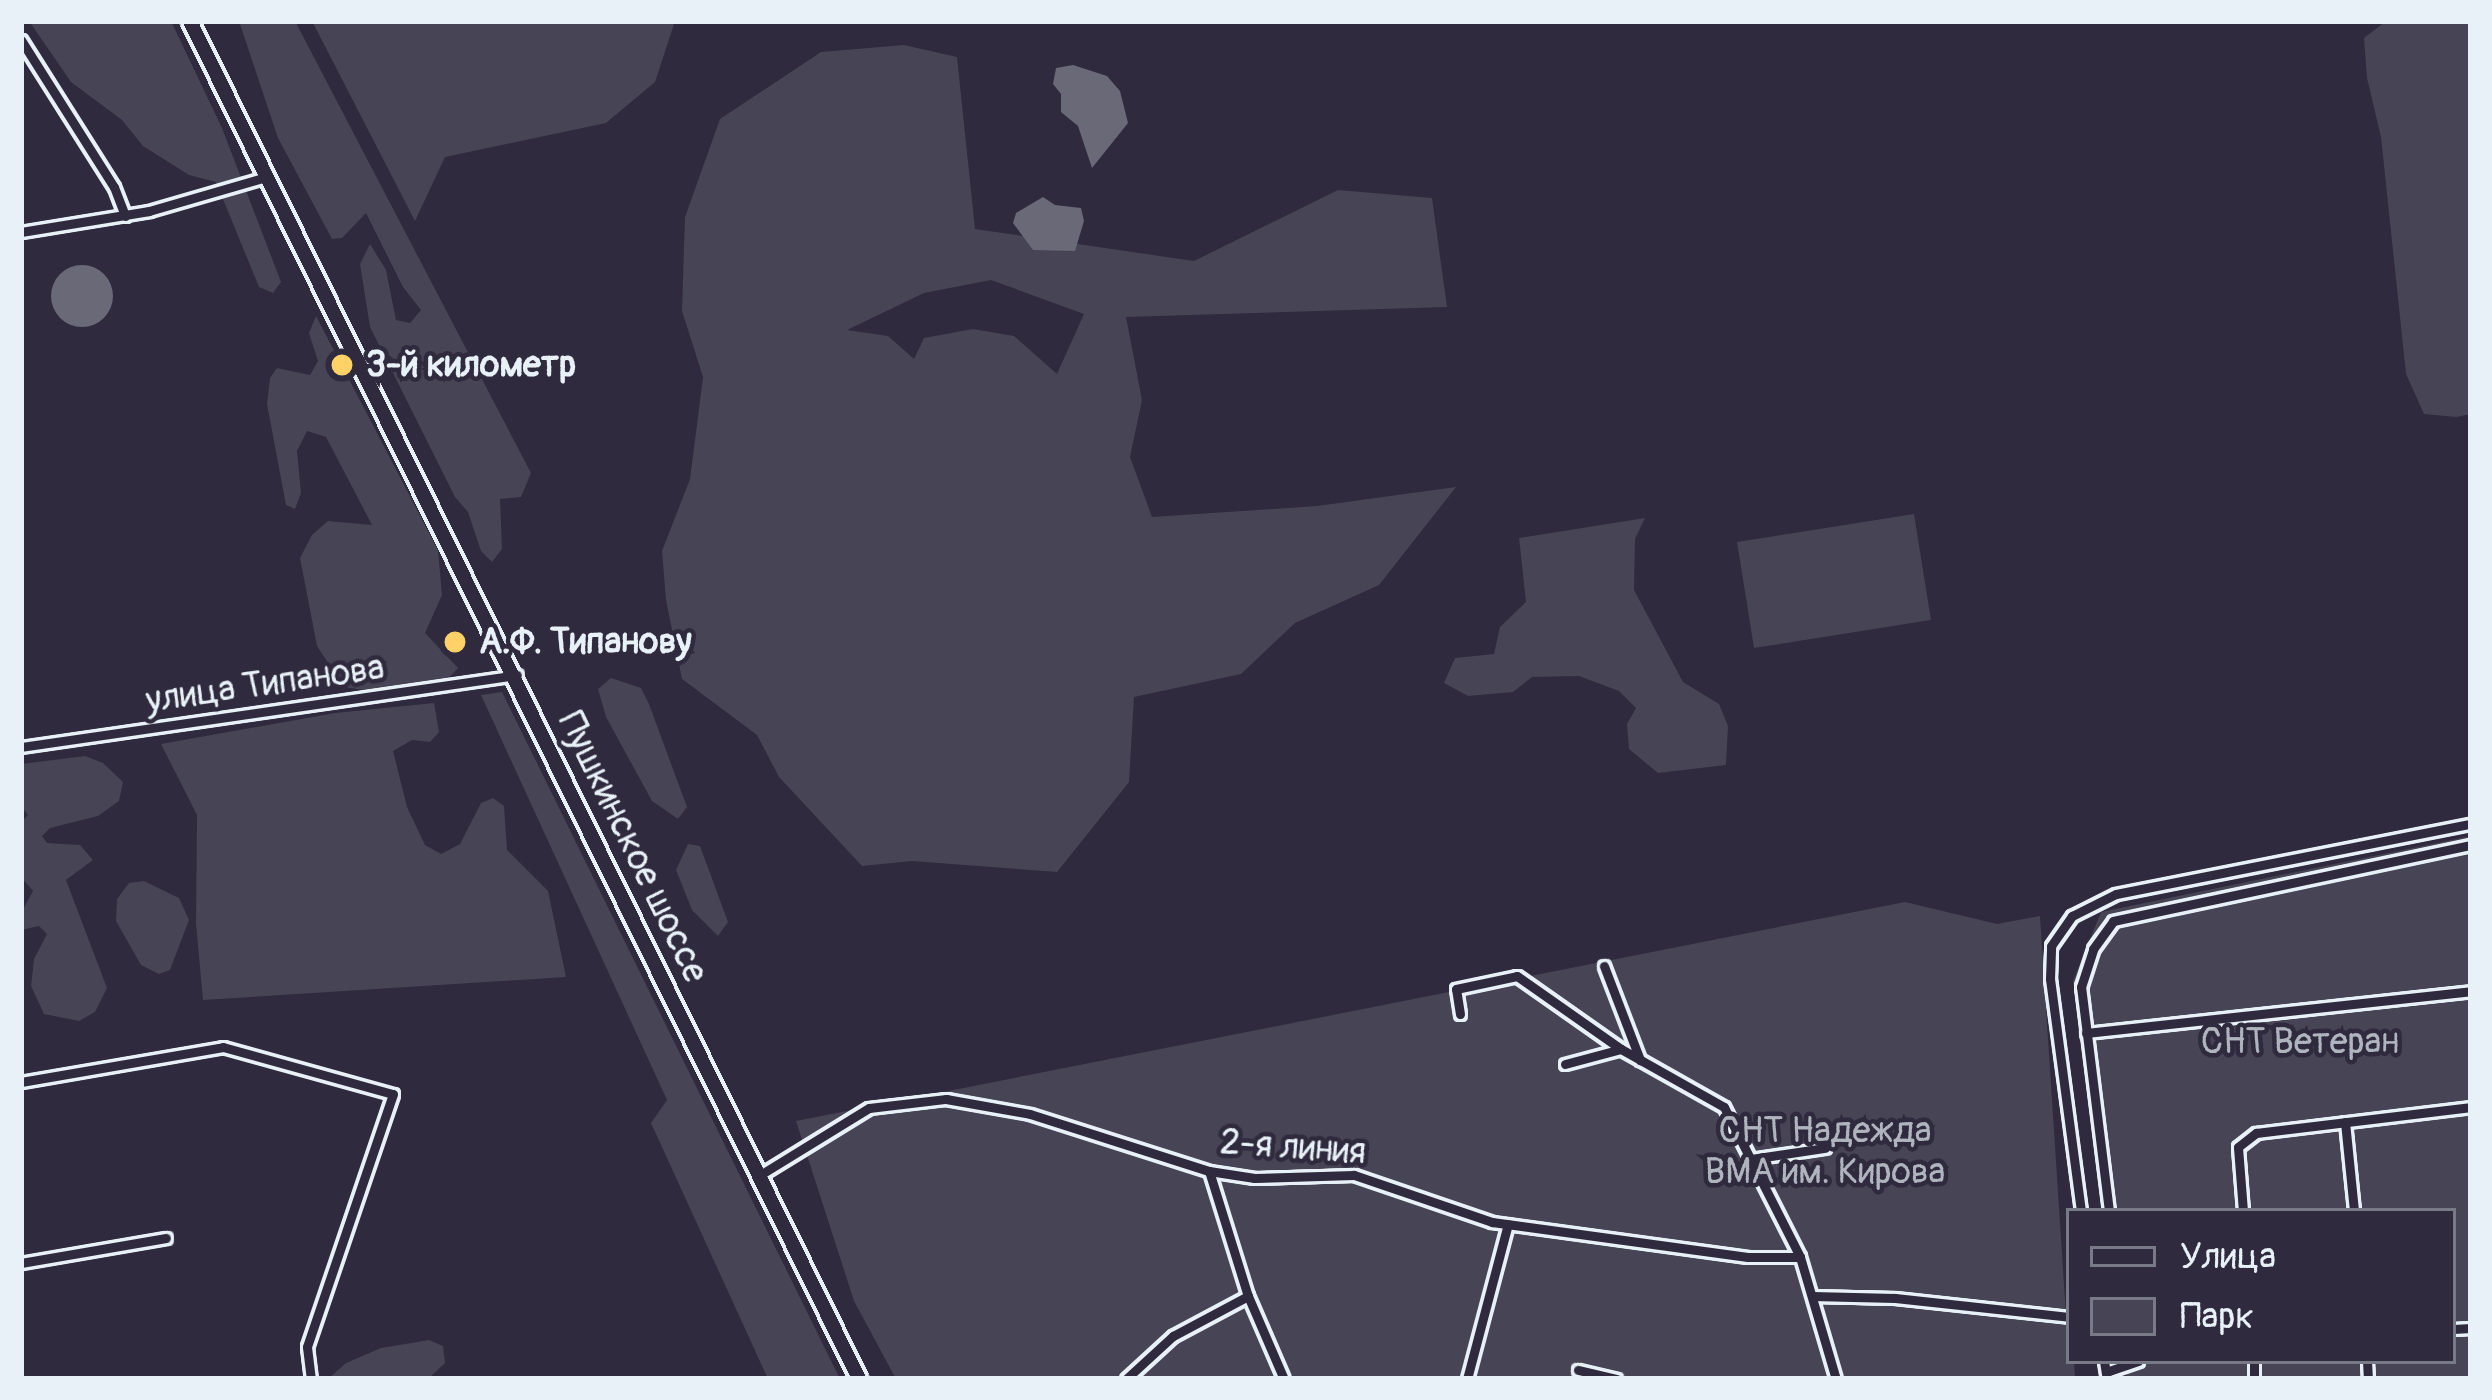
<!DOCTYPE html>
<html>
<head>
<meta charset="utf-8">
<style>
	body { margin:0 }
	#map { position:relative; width:2492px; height:1400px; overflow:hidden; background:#2f2a3d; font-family:Pangolin,sans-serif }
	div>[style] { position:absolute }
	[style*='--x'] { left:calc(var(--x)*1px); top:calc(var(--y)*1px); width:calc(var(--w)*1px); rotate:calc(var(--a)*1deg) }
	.green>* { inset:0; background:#464455 }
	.water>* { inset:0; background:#696978 }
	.round { border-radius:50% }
	.roads { filter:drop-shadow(3px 0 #e8f1f8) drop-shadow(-3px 0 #e8f1f8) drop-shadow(0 3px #e8f1f8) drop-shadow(0 -3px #e8f1f8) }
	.street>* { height:9px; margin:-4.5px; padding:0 4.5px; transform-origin:4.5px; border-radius:4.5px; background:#2f2a3d }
	.secondary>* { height:14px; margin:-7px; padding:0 7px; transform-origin:7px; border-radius:7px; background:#2f2a3d }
	.dots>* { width:33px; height:33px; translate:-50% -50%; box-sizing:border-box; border:6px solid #2f2a3d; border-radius:50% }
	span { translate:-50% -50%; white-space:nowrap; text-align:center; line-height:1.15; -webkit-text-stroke:9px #2f2a3d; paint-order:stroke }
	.poi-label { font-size:36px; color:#e8f1f8; font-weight:700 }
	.left { translate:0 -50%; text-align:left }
	.street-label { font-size:36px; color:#e8f1f8 }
	.park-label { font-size:36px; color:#afb4bf }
	.frame { position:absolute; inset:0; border:24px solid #e8f1f8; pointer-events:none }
	.legend { position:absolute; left:2066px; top:1208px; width:390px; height:156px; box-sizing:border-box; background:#2f2a3d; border:3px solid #797a88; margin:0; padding:15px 21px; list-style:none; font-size:36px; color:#e8f1f8 }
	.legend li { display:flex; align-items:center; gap:24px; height:60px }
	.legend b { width:60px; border:3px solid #797a88 }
</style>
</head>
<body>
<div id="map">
	<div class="green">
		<div style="clip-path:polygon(29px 21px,171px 21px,222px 128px,281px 282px,273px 293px,259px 287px,216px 182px,189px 175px,143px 146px,122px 120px,71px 82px)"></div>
		<div style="clip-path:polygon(239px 21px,295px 21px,531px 473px,521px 497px,500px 499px,502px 549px,492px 562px,481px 551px,468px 512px,455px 497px,370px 327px,360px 264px,370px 244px,386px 270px,396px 320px,410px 323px,421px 310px,403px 287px,366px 213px,342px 238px,332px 239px,278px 138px)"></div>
		<div style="clip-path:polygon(312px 21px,675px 21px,655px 82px,606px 123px,445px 157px,415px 221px)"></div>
		<div style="clip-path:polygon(2471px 21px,2471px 414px,2456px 417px,2424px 414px,2406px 374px,2381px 137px,2367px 78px,2364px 38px,2385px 22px)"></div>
		<div style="clip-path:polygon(evenodd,904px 45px,957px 57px,975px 229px,1194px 261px,1338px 190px,1432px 198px,1447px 307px,1126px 317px,1142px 400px,1130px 457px,1152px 517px,1317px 506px,1456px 487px,1379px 585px,1295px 623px,1241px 674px,1134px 697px,1129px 782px,1057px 872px,912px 861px,862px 866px,779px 777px,757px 735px,682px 679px,666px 600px,662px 551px,690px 479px,703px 377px,682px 311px,685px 217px,720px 119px,821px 52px,904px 45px,991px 280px,1084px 314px,1057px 374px,1014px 336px,973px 329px,924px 338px,914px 359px,888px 336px,847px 330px,924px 293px,991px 280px)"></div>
		<div style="clip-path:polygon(316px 316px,438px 550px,442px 595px,425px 633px,458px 668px,441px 686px,371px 691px,344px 687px,317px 646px,300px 558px,312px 535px,328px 521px,372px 525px,326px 437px,307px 431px,297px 451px,301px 493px,295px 509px,286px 505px,267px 404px,270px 378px,277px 368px,310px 375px,318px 361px,309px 333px)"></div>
		<div style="clip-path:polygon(1914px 514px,1931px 620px,1754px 648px,1737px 542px)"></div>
		<div style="clip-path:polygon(1645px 518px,1635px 539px,1634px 590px,1683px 682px,1719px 704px,1728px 726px,1726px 765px,1658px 773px,1629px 749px,1627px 724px,1636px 708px,1619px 691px,1579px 676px,1532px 677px,1513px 692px,1468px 696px,1444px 683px,1455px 658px,1494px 654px,1500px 627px,1526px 602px,1519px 538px)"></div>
		<div style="clip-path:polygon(611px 678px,641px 688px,649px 704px,687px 807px,678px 819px,652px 801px,606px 717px,598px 689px)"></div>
		<div style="clip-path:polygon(502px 692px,781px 1259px,840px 1379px,768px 1379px,651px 1123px,667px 1100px,481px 695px)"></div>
		<div style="clip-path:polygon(434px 703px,439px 732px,430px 742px,412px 740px,393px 751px,407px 807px,425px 845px,441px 854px,460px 844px,481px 803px,493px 798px,504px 806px,507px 850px,548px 891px,566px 977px,203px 1000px,196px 923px,197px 815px,161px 744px,335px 713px)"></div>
		<div style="clip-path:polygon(85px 756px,103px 763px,123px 782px,119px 801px,98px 816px,50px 828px,42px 836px,47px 843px,80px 845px,93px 860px,66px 880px,107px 988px,95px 1012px,79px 1021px,44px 1014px,31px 986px,34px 959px,47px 934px,39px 926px,21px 930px,21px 913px,33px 891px,21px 877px,21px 822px,28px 815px,21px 806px,21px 764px)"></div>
		<div style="clip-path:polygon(2471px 836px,2471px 1379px,2127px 1379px,2125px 1361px,2453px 1361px,2453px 1211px,2105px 1211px,2073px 981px,2101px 912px)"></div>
		<div style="clip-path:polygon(688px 844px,700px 846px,728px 922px,718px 936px,692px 910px,676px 870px)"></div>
		<div style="clip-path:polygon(144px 881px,179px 898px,189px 920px,170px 970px,159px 974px,141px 965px,116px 921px,117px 899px,129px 883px)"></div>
		<div style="clip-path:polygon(1905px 902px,1997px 924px,2040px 916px,2069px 1361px,2074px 1361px,2075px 1379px,896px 1379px,854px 1301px,796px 1121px)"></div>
		<div style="clip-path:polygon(429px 1340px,443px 1346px,445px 1363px,428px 1379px,328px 1379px,346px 1363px,381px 1348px)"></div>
	</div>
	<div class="water">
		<div style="clip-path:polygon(1073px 65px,1107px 76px,1120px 91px,1128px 123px,1092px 168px,1078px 126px,1061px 112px,1061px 94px,1053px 84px,1056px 68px)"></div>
		<div style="clip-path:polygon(1043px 197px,1055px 205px,1081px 208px,1084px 221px,1075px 251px,1033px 250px,1013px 223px,1016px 213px)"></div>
		<div class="round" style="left:51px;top:265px;width:62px;height:62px"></div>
	</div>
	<div class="roads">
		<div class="street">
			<div style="--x:21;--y:40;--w:174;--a:57.7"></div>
			<div style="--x:114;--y:187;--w:31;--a:69"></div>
			<div style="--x:21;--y:232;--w:130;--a:-9.3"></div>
			<div style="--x:149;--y:211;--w:122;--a:-16.2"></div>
			<div style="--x:21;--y:747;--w:501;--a:-8.26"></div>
			<div style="--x:1604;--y:966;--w:101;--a:69"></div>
			<div style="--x:1460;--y:1014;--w:25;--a:-99"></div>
			<div style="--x:1456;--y:989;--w:62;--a:-12"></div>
			<div style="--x:1517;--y:976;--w:127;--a:35.1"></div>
			<div style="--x:1621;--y:1049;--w:118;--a:29.4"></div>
			<div style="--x:1724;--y:1107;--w:168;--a:63.1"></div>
			<div style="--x:2086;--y:1033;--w:387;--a:-6.2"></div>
			<div style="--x:1565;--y:1064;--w:58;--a:-15"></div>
			<div style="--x:21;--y:1082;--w:205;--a:-9.8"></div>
			<div style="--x:223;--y:1047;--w:176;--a:15.5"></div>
			<div style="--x:393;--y:1094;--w:267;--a:108.8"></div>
			<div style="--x:307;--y:1347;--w:32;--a:83"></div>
			<div style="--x:2345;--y:1122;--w:89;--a:84.2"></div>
			<div style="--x:1751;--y:1159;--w:75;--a:-8.5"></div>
			<div style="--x:1209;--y:1171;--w:131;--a:72.7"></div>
			<div style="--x:1248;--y:1296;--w:90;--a:66.6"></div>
			<div style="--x:760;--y:1175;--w:128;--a:-31.6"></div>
			<div style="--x:869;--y:1108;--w:78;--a:-6.7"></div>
			<div style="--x:946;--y:1099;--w:85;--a:10.1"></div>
			<div style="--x:1030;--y:1114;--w:188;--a:17.7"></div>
			<div style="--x:1209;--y:1171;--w:46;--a:8.8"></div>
			<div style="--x:1254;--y:1178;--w:100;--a:-1.7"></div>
			<div style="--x:1354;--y:1175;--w:146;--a:18.8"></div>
			<div style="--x:1492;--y:1222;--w:258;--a:7.8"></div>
			<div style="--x:1748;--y:1257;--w:52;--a:0"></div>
			<div style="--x:1800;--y:1257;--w:127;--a:73.6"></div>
			<div style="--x:2081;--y:1211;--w:234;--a:-97.6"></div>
			<div style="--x:2050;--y:979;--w:33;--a:-88"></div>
			<div style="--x:2051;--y:946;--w:37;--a:-55"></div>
			<div style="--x:2072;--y:916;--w:49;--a:-26.6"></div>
			<div style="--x:2116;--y:894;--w:362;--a:-11.2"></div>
			<div style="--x:2109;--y:1211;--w:226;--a:-97.1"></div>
			<div style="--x:2081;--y:987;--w:40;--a:-72"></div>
			<div style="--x:2093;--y:949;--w:34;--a:-54"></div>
			<div style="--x:2113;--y:921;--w:366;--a:-12"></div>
			<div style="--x:2243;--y:1211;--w:64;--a:-94.5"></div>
			<div style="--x:2238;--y:1147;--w:23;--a:-38"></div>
			<div style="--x:2256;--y:1133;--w:217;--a:-6.9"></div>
			<div style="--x:21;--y:1263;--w:147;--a:-9.8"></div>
			<div style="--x:1812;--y:1296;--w:83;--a:1.4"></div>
			<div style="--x:1895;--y:1298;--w:175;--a:6.2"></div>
			<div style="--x:2453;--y:1329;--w:18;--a:-3"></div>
			<div style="--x:2104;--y:1361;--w:18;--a:81"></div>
			<div style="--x:2254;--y:1361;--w:18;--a:90"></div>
			<div style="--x:2367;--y:1361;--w:18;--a:87"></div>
			<div style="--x:1578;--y:1370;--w:39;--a:13"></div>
			<div style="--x:2106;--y:1372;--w:34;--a:-19"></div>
			<div style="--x:1126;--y:1379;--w:64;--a:-42.5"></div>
			<div style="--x:1173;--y:1336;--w:85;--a:-28.1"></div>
			<div style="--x:1467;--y:1379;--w:160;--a:-75.2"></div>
		</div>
		<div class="secondary">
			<div style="--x:190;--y:21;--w:1514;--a:63.77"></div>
		</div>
	</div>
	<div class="dots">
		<div style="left:342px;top:365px;background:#ffd166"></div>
		<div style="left:455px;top:642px;background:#ffd166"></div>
	</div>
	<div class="poi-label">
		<span class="left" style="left:366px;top:365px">3-й километр</span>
		<span class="left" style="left:479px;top:642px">А.Ф. Типанову</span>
	</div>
	<div class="street-label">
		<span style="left:265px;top:684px;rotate:-8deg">улица Типанова</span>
		<span style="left:633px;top:847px;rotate:64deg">Пушкинское шоссе</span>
		<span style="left:1293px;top:1147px;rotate:4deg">2-я линия</span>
	</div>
	<div class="park-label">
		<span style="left:2300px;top:1042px">СНТ Ветеран</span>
		<span style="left:1825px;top:1151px">СНТ Надежда<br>ВМА им. Кирова</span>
	</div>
	<div class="frame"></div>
	<ul class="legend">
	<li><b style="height:15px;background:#2f2a3d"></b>Улица</li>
	<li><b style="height:33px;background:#464455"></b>Парк</li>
	</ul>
</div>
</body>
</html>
